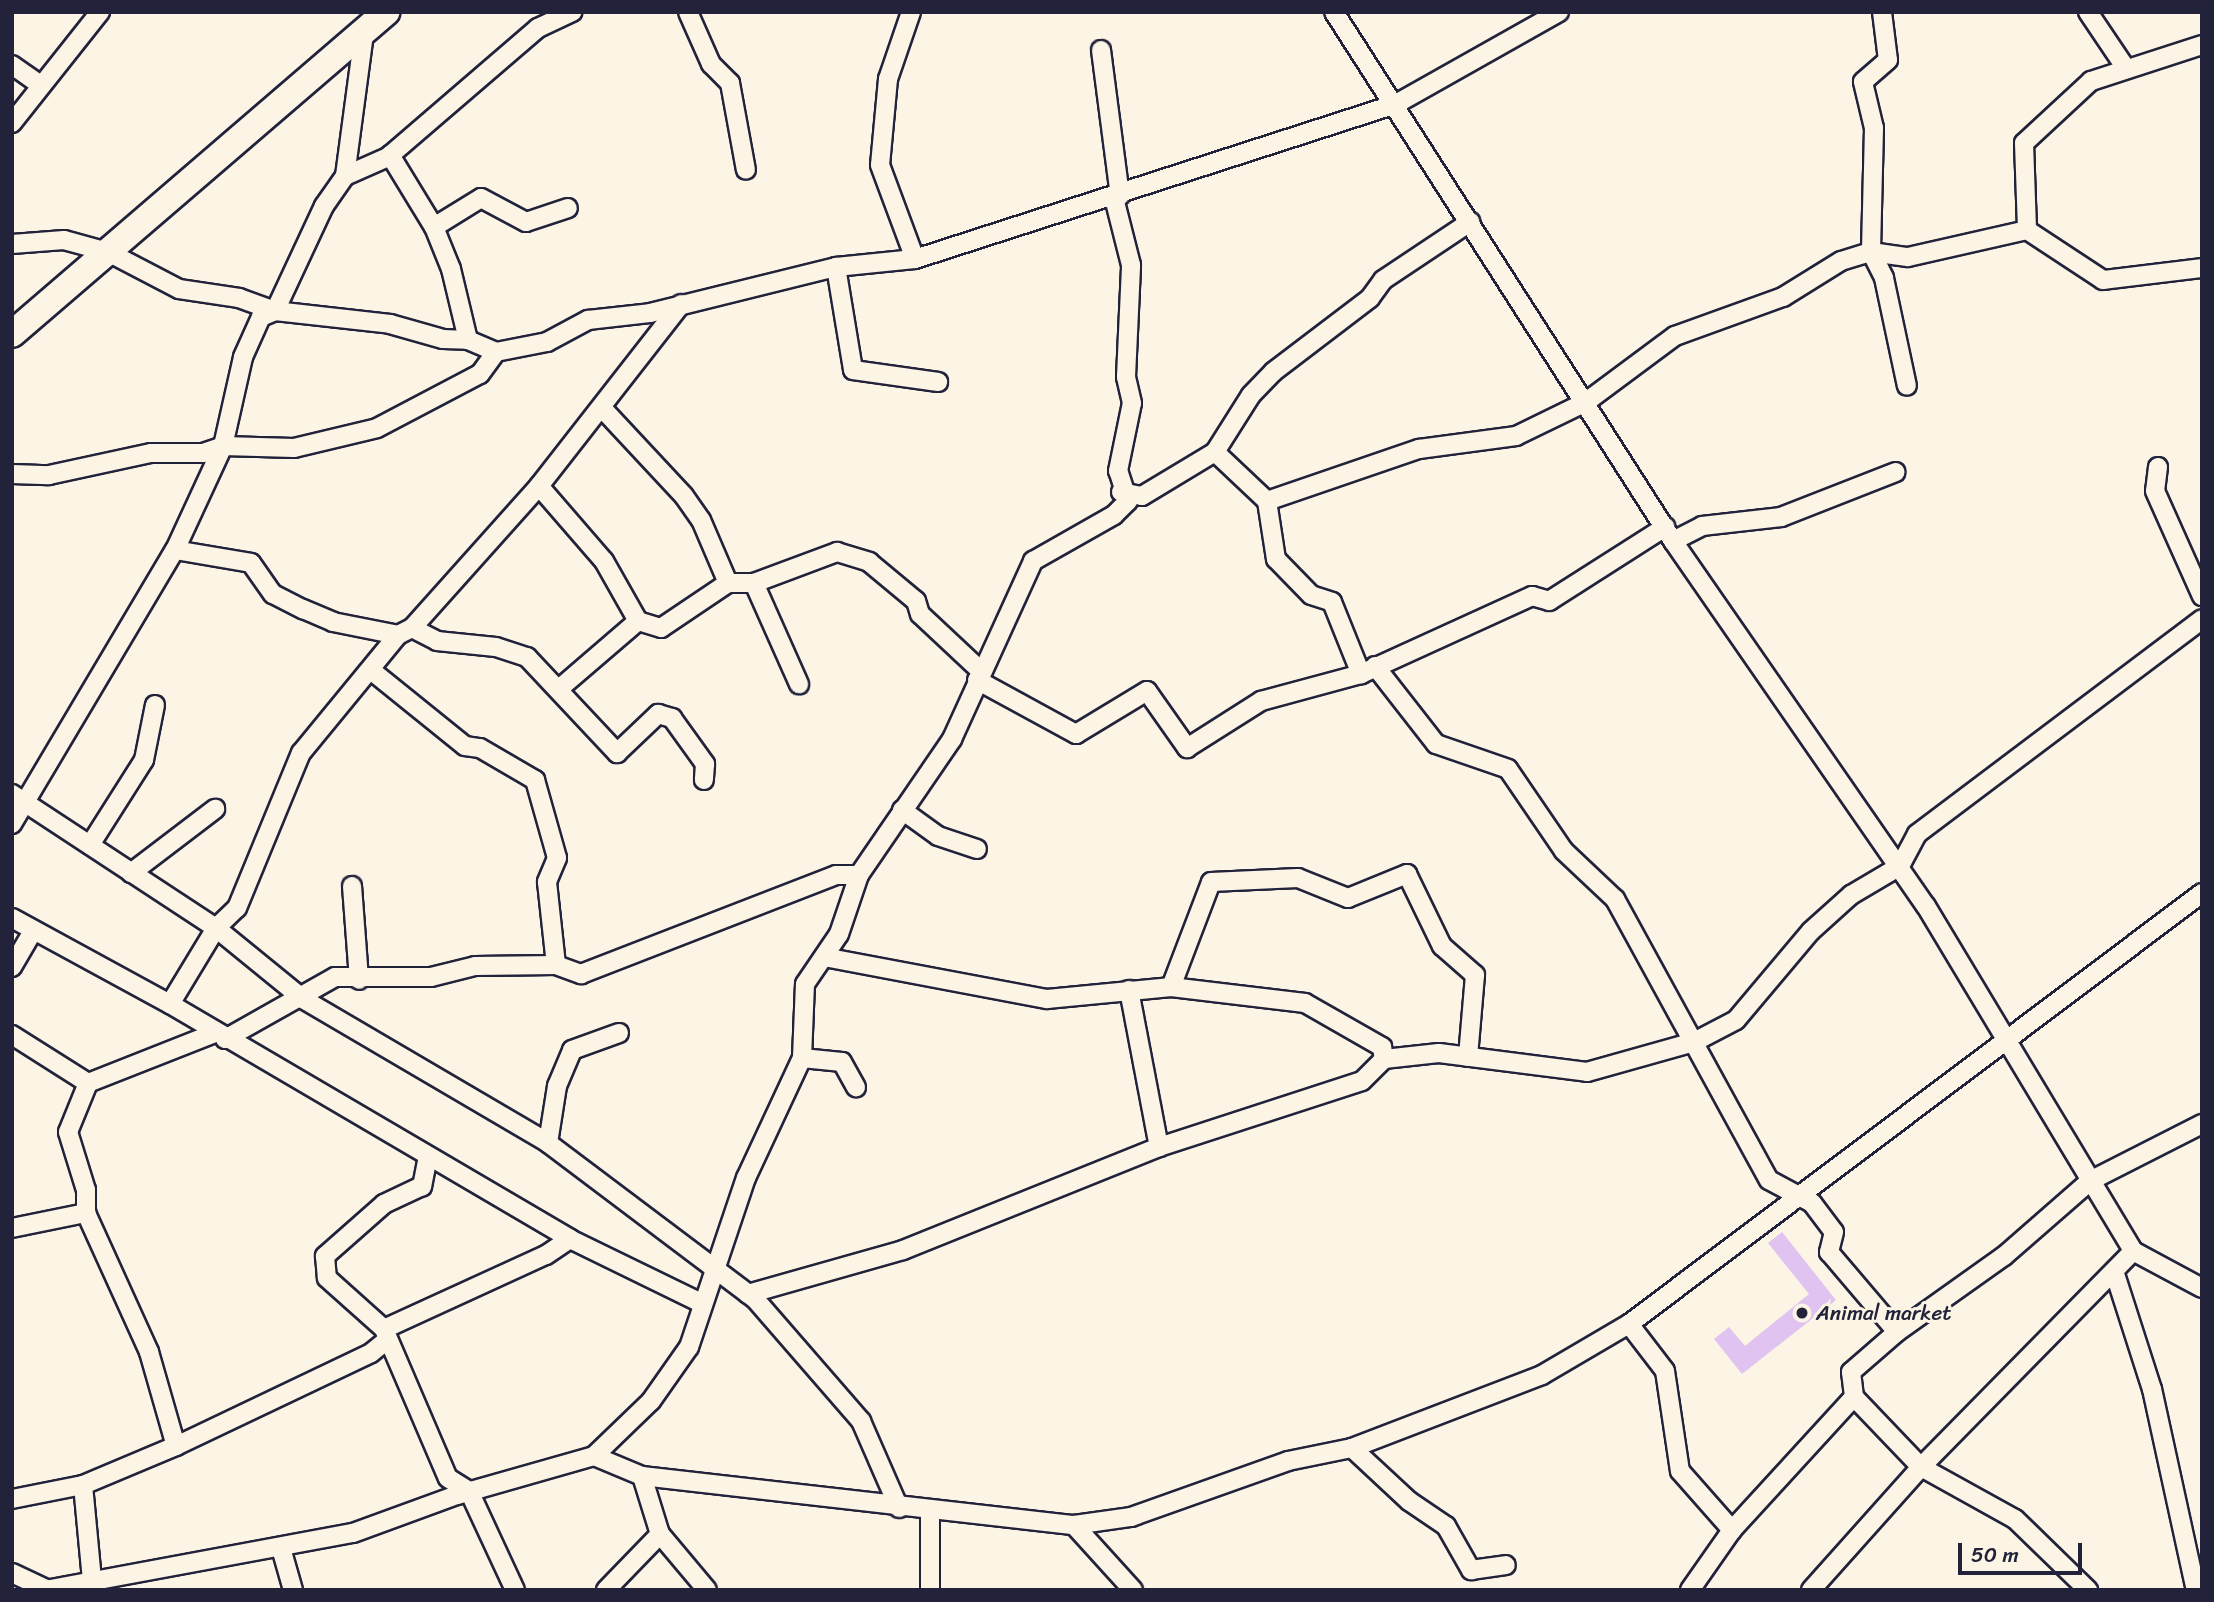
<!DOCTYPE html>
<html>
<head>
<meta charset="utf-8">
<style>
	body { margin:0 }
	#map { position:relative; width:2214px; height:1602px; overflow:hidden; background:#fcf5e5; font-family:Sriracha,sans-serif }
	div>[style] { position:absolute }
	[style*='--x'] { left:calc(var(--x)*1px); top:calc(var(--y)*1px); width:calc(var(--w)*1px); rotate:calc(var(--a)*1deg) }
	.building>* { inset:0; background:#e0c3f1 }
	.roads { filter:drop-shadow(2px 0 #22223b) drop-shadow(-2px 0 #22223b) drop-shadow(0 2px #22223b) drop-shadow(0 -2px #22223b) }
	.street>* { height:18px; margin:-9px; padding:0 9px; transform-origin:9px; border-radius:9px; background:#fcf5e5 }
	.secondary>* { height:26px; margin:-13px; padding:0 13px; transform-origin:13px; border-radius:13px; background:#fcf5e5 }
	.dots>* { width:19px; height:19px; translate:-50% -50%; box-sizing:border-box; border:4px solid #fcf5e5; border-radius:50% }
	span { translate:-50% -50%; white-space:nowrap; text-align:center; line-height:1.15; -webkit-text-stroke:6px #fcf5e5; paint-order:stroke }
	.poi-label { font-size:21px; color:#22223b }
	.left { translate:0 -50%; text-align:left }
	.frame { position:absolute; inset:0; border:14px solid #22223b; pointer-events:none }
	.scale { position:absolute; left:1958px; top:1543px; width:124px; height:32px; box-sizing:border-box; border:4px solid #22223b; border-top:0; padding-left:9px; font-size:21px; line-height:24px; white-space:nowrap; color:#22223b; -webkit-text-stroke:5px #fcf5e5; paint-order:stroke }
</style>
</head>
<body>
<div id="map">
	<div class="building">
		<div style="clip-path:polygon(1782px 1232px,1836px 1300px,1742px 1374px,1714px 1339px,1729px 1327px,1745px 1346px,1809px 1294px,1768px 1243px)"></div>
	</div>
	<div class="roads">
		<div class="street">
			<div style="--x:688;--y:12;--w:57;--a:66.1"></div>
			<div style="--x:711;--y:64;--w:27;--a:45"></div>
			<div style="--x:730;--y:83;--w:88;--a:79.6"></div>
			<div style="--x:911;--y:12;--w:71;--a:108.9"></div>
			<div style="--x:888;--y:79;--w:86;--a:95.3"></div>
			<div style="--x:880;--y:165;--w:100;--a:69.6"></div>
			<div style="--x:1334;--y:12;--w:628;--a:57.35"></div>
			<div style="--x:1673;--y:541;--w:444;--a:55.3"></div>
			<div style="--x:1926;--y:906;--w:402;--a:59"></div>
			<div style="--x:2133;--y:1251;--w:78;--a:28.2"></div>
			<div style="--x:1882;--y:12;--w:48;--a:82.9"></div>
			<div style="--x:1888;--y:60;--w:33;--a:139"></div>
			<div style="--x:1863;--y:82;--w:47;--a:76.6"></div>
			<div style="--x:1874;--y:128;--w:124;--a:91.4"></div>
			<div style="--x:1871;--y:252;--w:29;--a:63"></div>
			<div style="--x:1884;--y:278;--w:110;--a:78"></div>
			<div style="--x:2088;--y:12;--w:66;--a:56.1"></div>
			<div style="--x:2202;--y:45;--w:117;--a:162"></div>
			<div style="--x:2091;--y:81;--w:91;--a:137.2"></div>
			<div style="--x:2024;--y:143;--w:87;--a:88"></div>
			<div style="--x:2027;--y:230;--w:91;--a:33.3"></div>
			<div style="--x:2103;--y:280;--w:100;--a:-6.9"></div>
			<div style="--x:1101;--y:50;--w:147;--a:82.6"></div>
			<div style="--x:12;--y:65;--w:35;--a:35"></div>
			<div style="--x:12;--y:123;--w:142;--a:-51.6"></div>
			<div style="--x:390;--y:155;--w:84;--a:58.6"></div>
			<div style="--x:434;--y:227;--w:45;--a:68"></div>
			<div style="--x:451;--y:269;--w:73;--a:76.5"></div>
			<div style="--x:345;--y:176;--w:47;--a:-23.8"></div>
			<div style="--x:388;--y:157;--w:198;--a:-40.7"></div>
			<div style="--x:538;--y:28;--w:38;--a:-25"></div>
			<div style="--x:434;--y:227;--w:55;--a:-31.7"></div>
			<div style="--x:481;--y:198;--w:51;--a:28.1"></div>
			<div style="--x:526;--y:222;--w:44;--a:-18.4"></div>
			<div style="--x:12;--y:244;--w:52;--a:-4.4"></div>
			<div style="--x:64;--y:240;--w:46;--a:15.3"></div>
			<div style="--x:108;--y:252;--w:80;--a:27.5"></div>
			<div style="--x:179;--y:289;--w:61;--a:8.5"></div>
			<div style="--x:239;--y:298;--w:38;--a:20"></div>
			<div style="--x:275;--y:311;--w:116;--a:6.4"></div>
			<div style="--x:390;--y:324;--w:55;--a:15.8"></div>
			<div style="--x:443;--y:339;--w:25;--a:2"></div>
			<div style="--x:468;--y:340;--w:30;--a:23"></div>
			<div style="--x:836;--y:267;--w:104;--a:80.6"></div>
			<div style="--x:853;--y:370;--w:86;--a:8"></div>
			<div style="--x:602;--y:408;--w:120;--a:47"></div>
			<div style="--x:684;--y:496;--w:29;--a:55"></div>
			<div style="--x:701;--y:520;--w:69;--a:66.8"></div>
			<div style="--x:1215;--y:452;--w:71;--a:43.3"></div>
			<div style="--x:1267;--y:501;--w:161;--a:-18.9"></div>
			<div style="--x:1419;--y:449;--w:98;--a:-7.6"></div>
			<div style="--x:1516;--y:436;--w:78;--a:-25.9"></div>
			<div style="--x:1586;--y:402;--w:111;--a:-36.6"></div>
			<div style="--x:1675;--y:336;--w:115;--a:-19.9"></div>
			<div style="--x:1783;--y:297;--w:68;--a:-31.8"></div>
			<div style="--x:1841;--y:261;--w:31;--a:-17"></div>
			<div style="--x:1871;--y:252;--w:37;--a:8"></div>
			<div style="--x:1908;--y:257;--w:122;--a:-12.8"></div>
			<div style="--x:2158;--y:467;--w:24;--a:97"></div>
			<div style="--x:2155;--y:491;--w:115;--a:65.9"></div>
			<div style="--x:12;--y:474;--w:37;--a:2"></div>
			<div style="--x:49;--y:475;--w:104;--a:-12.2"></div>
			<div style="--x:151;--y:453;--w:52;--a:0"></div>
			<div style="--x:203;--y:453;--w:21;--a:-19"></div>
			<div style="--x:223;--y:446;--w:71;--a:1.6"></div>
			<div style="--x:294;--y:448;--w:85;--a:-13.5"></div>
			<div style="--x:377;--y:428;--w:116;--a:-27.7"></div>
			<div style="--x:480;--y:374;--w:27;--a:-54"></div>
			<div style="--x:496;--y:352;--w:52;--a:-11.1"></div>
			<div style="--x:547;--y:342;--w:47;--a:-28.2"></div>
			<div style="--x:588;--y:320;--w:62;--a:-6.4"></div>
			<div style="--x:650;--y:313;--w:192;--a:-13.9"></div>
			<div style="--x:836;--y:267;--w:79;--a:-5.8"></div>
			<div style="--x:915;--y:259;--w:505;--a:-17.86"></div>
			<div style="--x:1396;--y:104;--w:187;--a:-29.4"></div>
			<div style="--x:539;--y:486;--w:99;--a:49.1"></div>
			<div style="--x:604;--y:561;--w:69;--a:60.5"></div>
			<div style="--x:1121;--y:492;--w:21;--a:11"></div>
			<div style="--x:1142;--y:496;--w:85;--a:-31.1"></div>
			<div style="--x:1215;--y:452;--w:67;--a:-57.7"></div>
			<div style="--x:1251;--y:395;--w:32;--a:-46"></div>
			<div style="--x:1273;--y:372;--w:122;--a:-37.3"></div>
			<div style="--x:1370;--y:298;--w:22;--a:-54"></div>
			<div style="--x:1383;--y:280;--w:105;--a:-33.7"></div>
			<div style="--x:1267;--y:501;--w:59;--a:81.2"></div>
			<div style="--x:1276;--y:559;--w:50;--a:45.8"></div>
			<div style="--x:1311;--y:595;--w:22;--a:18"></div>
			<div style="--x:1332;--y:602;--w:78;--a:68.1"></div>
			<div style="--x:1673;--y:541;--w:33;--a:-27"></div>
			<div style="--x:1702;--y:526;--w:80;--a:-6.5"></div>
			<div style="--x:1781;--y:517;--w:123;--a:-21.4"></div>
			<div style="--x:175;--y:550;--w:77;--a:9.7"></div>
			<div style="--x:251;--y:563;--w:38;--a:55"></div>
			<div style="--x:273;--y:594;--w:34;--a:27"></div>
			<div style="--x:303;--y:609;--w:33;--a:23"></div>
			<div style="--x:333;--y:622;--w:66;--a:11.3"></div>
			<div style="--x:754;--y:583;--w:111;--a:66"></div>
			<div style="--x:412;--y:628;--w:28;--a:27"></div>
			<div style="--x:437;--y:641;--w:59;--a:5.8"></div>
			<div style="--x:496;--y:647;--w:33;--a:18"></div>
			<div style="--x:527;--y:657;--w:132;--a:46.8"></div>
			<div style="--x:617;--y:753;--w:57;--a:-43.6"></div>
			<div style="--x:658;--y:714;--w:15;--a:16"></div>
			<div style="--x:672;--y:718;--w:57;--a:54.3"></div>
			<div style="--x:705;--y:764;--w:16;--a:94"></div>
			<div style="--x:1375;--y:666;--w:99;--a:52"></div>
			<div style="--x:1436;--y:744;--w:76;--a:19.1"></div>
			<div style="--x:1508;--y:769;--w:99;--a:55.7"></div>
			<div style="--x:1564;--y:851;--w:70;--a:43.3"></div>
			<div style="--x:1615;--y:899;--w:320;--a:61.3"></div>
			<div style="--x:1769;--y:1180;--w:49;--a:28.1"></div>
			<div style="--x:1812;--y:1203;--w:36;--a:53"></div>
			<div style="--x:1834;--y:1232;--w:21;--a:104"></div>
			<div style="--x:1829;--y:1252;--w:105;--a:49.6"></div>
			<div style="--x:1897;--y:1332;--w:61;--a:139"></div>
			<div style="--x:1851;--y:1372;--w:25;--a:83"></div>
			<div style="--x:1854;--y:1397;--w:97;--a:46.3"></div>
			<div style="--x:1921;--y:1467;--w:107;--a:29"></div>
			<div style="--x:2015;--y:1519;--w:102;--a:44.2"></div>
			<div style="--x:372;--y:671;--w:119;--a:38.9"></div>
			<div style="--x:465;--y:746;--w:15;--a:8"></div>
			<div style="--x:480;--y:748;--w:64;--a:30.2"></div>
			<div style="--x:535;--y:780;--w:81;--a:74.2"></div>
			<div style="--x:557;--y:858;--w:26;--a:113"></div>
			<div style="--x:547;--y:882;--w:83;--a:83.8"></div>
			<div style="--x:977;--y:680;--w:113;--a:28.6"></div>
			<div style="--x:1076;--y:734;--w:83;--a:-31.2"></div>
			<div style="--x:1147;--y:691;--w:70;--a:54.9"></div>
			<div style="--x:1187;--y:748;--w:88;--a:-32.4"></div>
			<div style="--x:1261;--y:701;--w:104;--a:-15.1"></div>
			<div style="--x:1361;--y:674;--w:188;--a:-24.5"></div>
			<div style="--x:1532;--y:596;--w:18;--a:16"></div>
			<div style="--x:1549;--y:601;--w:138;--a:-32.5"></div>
			<div style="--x:560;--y:688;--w:103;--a:-40.7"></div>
			<div style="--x:638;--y:621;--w:24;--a:17"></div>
			<div style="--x:661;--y:628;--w:81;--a:-33.9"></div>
			<div style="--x:728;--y:583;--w:26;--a:0"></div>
			<div style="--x:754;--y:583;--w:89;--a:-20.5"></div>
			<div style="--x:837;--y:552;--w:34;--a:17"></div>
			<div style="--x:869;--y:562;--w:61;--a:39.7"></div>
			<div style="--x:916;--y:601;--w:14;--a:73"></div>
			<div style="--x:920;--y:614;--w:83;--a:43.1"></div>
			<div style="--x:12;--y:794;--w:244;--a:33.3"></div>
			<div style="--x:216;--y:928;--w:112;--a:39.2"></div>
			<div style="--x:303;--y:999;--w:284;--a:30.4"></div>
			<div style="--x:548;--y:1143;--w:259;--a:37"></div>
			<div style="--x:755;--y:1299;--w:162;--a:49"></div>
			<div style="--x:861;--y:1421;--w:95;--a:66.4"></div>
			<div style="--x:902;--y:810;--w:44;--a:35.8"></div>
			<div style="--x:938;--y:836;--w:41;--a:18.4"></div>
			<div style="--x:12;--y:824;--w:319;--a:-59.3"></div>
			<div style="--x:175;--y:550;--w:115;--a:-65.2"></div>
			<div style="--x:223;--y:446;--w:91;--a:-77.3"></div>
			<div style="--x:243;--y:357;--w:44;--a:-65.8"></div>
			<div style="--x:261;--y:317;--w:15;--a:-23"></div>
			<div style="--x:275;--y:311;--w:116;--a:-65"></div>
			<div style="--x:324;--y:206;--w:37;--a:-55"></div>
			<div style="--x:345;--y:176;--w:143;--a:-82.4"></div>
			<div style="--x:90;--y:845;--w:101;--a:-57.6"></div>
			<div style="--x:144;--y:760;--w:56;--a:-78.7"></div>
			<div style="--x:131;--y:873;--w:106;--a:-37.3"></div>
			<div style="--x:352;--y:886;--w:94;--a:85.7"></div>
			<div style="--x:12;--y:918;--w:180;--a:28.6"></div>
			<div style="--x:170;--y:1004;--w:464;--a:30.4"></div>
			<div style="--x:570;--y:1239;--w:148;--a:26"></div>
			<div style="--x:824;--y:957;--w:227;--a:10.7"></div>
			<div style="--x:1047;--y:999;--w:125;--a:-5.5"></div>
			<div style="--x:1171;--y:987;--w:135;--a:6.8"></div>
			<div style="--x:1305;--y:1003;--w:89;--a:29.7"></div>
			<div style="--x:1382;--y:1047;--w:12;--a:81"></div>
			<div style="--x:12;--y:967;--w:42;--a:-59.7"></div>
			<div style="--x:1171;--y:987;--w:112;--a:-69.1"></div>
			<div style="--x:1211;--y:882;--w:87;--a:-2.6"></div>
			<div style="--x:1298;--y:878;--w:54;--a:21.8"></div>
			<div style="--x:1348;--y:898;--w:64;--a:-22.1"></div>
			<div style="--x:1407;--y:874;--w:80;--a:64.1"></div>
			<div style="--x:1442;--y:946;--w:44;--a:41.3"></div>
			<div style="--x:1475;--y:975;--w:82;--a:94.9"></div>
			<div style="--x:1129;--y:990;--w:160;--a:79.2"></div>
			<div style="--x:170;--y:1004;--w:89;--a:-58.8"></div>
			<div style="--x:216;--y:928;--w:29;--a:-44"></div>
			<div style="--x:237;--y:908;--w:168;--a:-67.6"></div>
			<div style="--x:301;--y:753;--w:153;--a:-50.6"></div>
			<div style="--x:398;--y:635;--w:16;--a:-27"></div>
			<div style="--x:412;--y:628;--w:191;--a:-48.2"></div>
			<div style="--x:539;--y:486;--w:231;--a:-52"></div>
			<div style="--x:12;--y:1035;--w:90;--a:32.3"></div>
			<div style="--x:88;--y:1083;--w:136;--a:-21.5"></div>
			<div style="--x:225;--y:1039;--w:126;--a:-29.4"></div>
			<div style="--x:335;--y:977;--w:96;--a:0"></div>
			<div style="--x:431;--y:977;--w:45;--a:-14"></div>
			<div style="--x:475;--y:966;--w:81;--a:-0.7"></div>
			<div style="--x:556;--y:965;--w:27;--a:20"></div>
			<div style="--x:581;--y:974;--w:274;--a:-21.2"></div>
			<div style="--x:836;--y:875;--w:23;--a:0"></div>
			<div style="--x:802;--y:1058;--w:40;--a:5.7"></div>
			<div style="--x:842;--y:1062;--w:29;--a:61"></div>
			<div style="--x:88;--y:1083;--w:53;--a:112.2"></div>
			<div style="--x:68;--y:1132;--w:61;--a:72.8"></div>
			<div style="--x:86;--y:1190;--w:23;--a:90"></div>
			<div style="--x:86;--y:1213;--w:153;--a:65.6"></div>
			<div style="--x:149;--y:1352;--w:98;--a:74"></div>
			<div style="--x:548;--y:1143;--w:58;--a:-81"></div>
			<div style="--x:557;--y:1086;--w:39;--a:-67"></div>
			<div style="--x:572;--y:1050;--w:50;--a:-19.9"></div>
			<div style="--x:428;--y:1156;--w:31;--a:101"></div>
			<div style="--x:422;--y:1186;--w:42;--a:154.7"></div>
			<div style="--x:384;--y:1204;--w:79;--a:138.6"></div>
			<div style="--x:325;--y:1256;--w:22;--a:85"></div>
			<div style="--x:327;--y:1278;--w:76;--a:41.8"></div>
			<div style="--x:384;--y:1329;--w:162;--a:66.8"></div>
			<div style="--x:448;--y:1478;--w:25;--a:32"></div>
			<div style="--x:469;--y:1491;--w:109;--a:65.1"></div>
			<div style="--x:12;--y:1228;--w:76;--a:-11.5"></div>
			<div style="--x:2115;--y:1274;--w:121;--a:72.2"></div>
			<div style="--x:2152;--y:1389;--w:206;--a:77.7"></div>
			<div style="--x:748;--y:1294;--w:161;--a:-15.8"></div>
			<div style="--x:903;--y:1250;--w:276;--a:-21.9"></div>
			<div style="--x:1159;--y:1147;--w:213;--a:-18"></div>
			<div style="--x:1362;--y:1081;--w:31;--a:-45"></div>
			<div style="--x:1384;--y:1059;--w:55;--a:-6.2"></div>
			<div style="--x:1439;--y:1053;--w:149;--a:7.3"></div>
			<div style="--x:1587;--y:1072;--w:111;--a:-15.7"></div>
			<div style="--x:1694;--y:1042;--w:47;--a:-27.6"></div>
			<div style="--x:1736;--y:1020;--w:116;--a:-49.9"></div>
			<div style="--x:1811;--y:931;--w:54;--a:-42"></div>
			<div style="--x:1851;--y:895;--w:57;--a:-30.6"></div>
			<div style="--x:1900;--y:866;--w:36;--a:-62"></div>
			<div style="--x:1917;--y:834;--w:357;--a:-37"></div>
			<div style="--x:1629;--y:1324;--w:59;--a:52.5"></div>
			<div style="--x:1665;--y:1371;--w:101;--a:81.5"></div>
			<div style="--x:1680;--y:1471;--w:79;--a:48.6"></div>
			<div style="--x:384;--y:1329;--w:178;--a:-24.6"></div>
			<div style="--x:546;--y:1255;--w:29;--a:-34"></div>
			<div style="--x:1897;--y:1332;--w:131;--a:-35.4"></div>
			<div style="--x:2004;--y:1256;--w:114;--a:-41.1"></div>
			<div style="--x:2090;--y:1181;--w:126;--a:-27"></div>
			<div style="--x:1352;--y:1448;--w:78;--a:42.9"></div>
			<div style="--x:1409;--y:1501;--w:45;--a:34"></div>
			<div style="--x:1446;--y:1526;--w:51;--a:60.4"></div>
			<div style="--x:1471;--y:1570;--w:35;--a:-8"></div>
			<div style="--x:594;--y:1456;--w:52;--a:22.6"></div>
			<div style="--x:642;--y:1476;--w:435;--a:6.5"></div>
			<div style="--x:1074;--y:1525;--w:58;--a:-8"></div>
			<div style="--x:1131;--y:1517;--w:167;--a:-19.6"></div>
			<div style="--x:1288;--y:1461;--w:65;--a:-11.5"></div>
			<div style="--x:1352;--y:1448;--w:204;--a:-21"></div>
			<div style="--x:1542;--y:1375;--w:101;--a:-30.4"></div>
			<div style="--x:1629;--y:1324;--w:717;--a:-36.95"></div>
			<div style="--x:642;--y:1476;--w:61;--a:72.8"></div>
			<div style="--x:660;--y:1534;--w:73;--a:50"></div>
			<div style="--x:83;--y:1485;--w:95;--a:84.6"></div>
			<div style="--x:12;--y:1499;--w:72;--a:-11.2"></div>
			<div style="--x:83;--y:1485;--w:101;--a:-22.8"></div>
			<div style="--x:176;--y:1446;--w:216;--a:-25.5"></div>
			<div style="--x:371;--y:1353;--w:21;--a:-39"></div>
			<div style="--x:930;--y:1511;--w:79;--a:90"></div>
			<div style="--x:1074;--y:1525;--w:88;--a:47.8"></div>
			<div style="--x:281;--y:1548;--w:44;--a:74.1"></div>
			<div style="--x:12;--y:1573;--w:38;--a:25"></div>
			<div style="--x:45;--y:1590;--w:313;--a:-10.5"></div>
			<div style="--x:353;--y:1533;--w:111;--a:-20.1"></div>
			<div style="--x:457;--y:1495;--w:142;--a:-15.9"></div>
			<div style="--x:594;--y:1456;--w:79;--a:-44"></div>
			<div style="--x:651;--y:1401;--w:66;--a:-54.9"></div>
			<div style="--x:689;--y:1347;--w:178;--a:-71.4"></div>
			<div style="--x:746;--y:1178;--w:132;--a:-65"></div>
			<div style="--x:802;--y:1058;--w:74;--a:-87.7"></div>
			<div style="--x:805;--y:984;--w:60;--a:-55.8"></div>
			<div style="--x:839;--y:934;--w:62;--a:-71.3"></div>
			<div style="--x:859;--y:875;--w:165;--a:-55.6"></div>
			<div style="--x:952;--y:739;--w:196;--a:-65.5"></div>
			<div style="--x:1033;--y:561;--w:93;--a:-29.6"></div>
			<div style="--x:1114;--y:515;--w:20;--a:-45"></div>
			<div style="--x:1128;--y:501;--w:32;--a:-108"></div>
			<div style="--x:1118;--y:471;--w:69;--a:-78.4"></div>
			<div style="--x:1132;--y:403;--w:27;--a:-103"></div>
			<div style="--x:1126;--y:377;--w:112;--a:-87.4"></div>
			<div style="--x:1131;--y:265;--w:69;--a:-104.2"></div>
			<div style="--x:606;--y:1590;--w:78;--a:-46"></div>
			<div style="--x:1690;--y:1590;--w:73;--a:-55"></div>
			<div style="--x:1732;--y:1530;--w:180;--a:-47.5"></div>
			<div style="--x:1811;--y:1590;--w:165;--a:-48.2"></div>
			<div style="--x:1921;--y:1467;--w:303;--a:-45.5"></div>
		</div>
		<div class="secondary">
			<div style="--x:12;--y:334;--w:494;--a:-40.7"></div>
		</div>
	</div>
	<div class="dots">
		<div style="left:1802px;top:1313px;background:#22223b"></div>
	</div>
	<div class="poi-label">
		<span class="left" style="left:1816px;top:1313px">Animal market</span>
	</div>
	<div class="frame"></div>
	<div class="scale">50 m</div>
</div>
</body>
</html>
